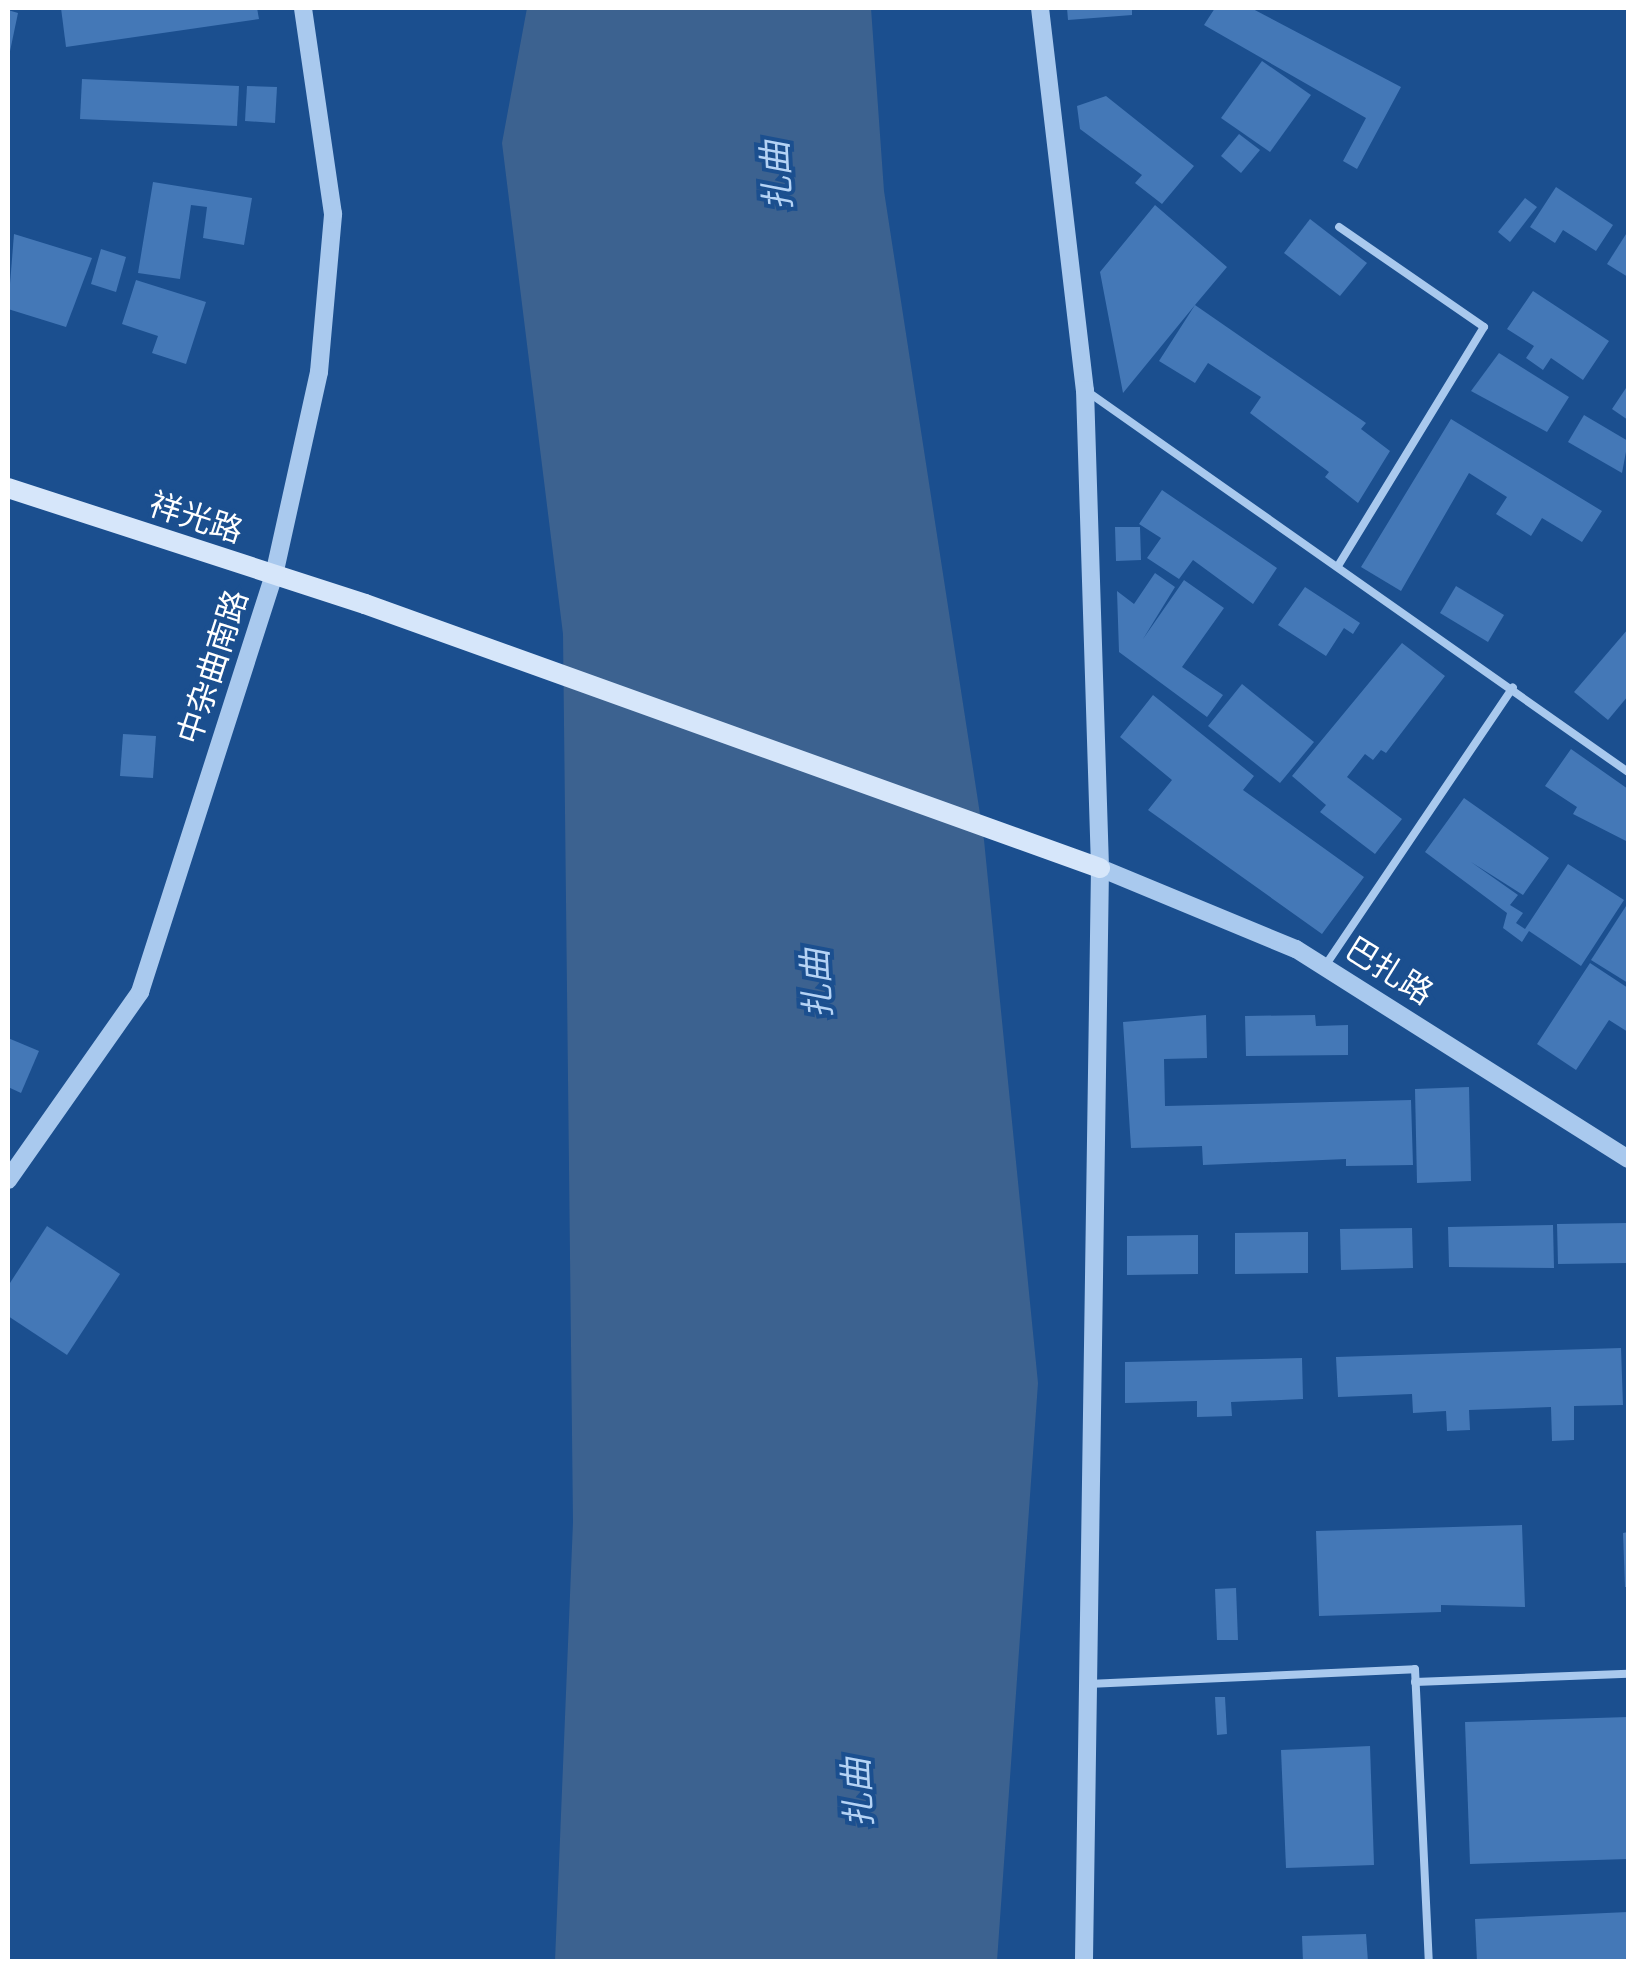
<!DOCTYPE html>
<html>
<head>
<meta charset="utf-8">
<style>
	body { margin:0 }
	#map { position:relative; width:1636px; height:1969px; overflow:hidden; background:#1b4f8f; font-family:Roboto,"Noto Sans SC",sans-serif }
	div>[style] { position:absolute }
	[style*='--x'] { left:calc(var(--x)*1px); top:calc(var(--y)*1px); width:calc(var(--w)*1px); rotate:calc(var(--a)*1deg) }
	.water>* { inset:0; background:#3c6290 }
	.building>* { inset:0; background:#4478b7 }
	.service>* { height:8px; margin:-4px; padding:0 4px; transform-origin:4px; border-radius:4px; background:#a9c9ee }
	.tertiary>* { height:18px; margin:-9px; padding:0 9px; transform-origin:9px; border-radius:9px; background:#a9c9ee }
	.secondary>* { height:20px; margin:-10px; padding:0 10px; transform-origin:10px; border-radius:10px; background:#d6e6fa }
	span { translate:-50% -50%; white-space:nowrap; text-align:center; line-height:1.15; -webkit-text-stroke:8px #1b4f8f; paint-order:stroke }
	.street-label { font-size:32px; color:#fff }
	.water-label { font-size:35px; color:#b5d3f5; font-style:italic }
	.frame { position:absolute; inset:0; border:10px solid #fff; pointer-events:none }
</style>
</head>
<body>
<div id="map">
	<div class="water">
		<div style="clip-path:polygon(527px 8px,871px 8px,884px 191px,984px 840px,1038px 1383px,997px 1961px,555px 1961px,573px 1522px,563px 634px,502px 143px)"></div>
	</div>
	<div class="building">
		<div style="clip-path:polygon(61px 8px,257px 8px,259px 19px,66px 47px)"></div>
		<div style="clip-path:polygon(1067px 8px,1132px 8px,1132px 15px,1068px 20px)"></div>
		<div style="clip-path:polygon(1215px 8px,1251px 8px,1401px 87px,1357px 169px,1343px 161px,1366px 118px,1204px 25px)"></div>
		<div style="clip-path:polygon(8px 10px,18px 13px,9px 56px,8px 56px)"></div>
		<div style="clip-path:polygon(1262px 61px,1311px 95px,1270px 152px,1221px 118px)"></div>
		<div style="clip-path:polygon(82px 79px,239px 86px,237px 126px,80px 119px)"></div>
		<div style="clip-path:polygon(247px 86px,277px 87px,275px 123px,245px 121px)"></div>
		<div style="clip-path:polygon(1106px 96px,1194px 166px,1162px 204px,1135px 183px,1142px 175px,1080px 129px,1077px 106px)"></div>
		<div style="clip-path:polygon(1239px 134px,1260px 150px,1241px 173px,1221px 156px)"></div>
		<div style="clip-path:polygon(153px 182px,252px 198px,244px 245px,203px 238px,207px 207px,191px 205px,180px 279px,138px 273px)"></div>
		<div style="clip-path:polygon(1556px 187px,1613px 225px,1596px 251px,1563px 230px,1555px 243px,1530px 227px)"></div>
		<div style="clip-path:polygon(1525px 198px,1537px 207px,1510px 242px,1498px 232px)"></div>
		<div style="clip-path:polygon(1155px 205px,1227px 267px,1195px 305px,1366px 423px,1361px 429px,1390px 451px,1358px 503px,1325px 477px,1329px 472px,1250px 413px,1261px 397px,1208px 363px,1195px 383px,1159px 361px,1195px 305px,1123px 393px,1100px 272px)"></div>
		<div style="clip-path:polygon(1310px 219px,1367px 263px,1340px 296px,1284px 253px)"></div>
		<div style="clip-path:polygon(1628px 231px,1628px 277px,1607px 264px)"></div>
		<div style="clip-path:polygon(14px 234px,92px 258px,66px 327px,8px 309px)"></div>
		<div style="clip-path:polygon(101px 249px,126px 257px,116px 292px,91px 284px)"></div>
		<div style="clip-path:polygon(136px 280px,206px 302px,186px 364px,152px 353px,158px 336px,122px 324px)"></div>
		<div style="clip-path:polygon(1533px 291px,1609px 341px,1583px 380px,1551px 358px,1543px 370px,1526px 358px,1534px 346px,1507px 329px)"></div>
		<div style="clip-path:polygon(1499px 353px,1569px 397px,1547px 432px,1471px 391px)"></div>
		<div style="clip-path:polygon(1628px 385px,1628px 420px,1612px 409px)"></div>
		<div style="clip-path:polygon(1584px 415px,1628px 441px,1622px 473px,1568px 442px)"></div>
		<div style="clip-path:polygon(1451px 419px,1602px 511px,1582px 542px,1542px 518px,1531px 536px,1496px 514px,1507px 497px,1469px 473px,1401px 591px,1361px 567px)"></div>
		<div style="clip-path:polygon(1162px 490px,1277px 568px,1253px 604px,1193px 560px,1179px 579px,1147px 558px,1161px 538px,1139px 524px)"></div>
		<div style="clip-path:polygon(1115px 527px,1140px 527px,1141px 560px,1116px 561px)"></div>
		<div style="clip-path:polygon(1155px 573px,1175px 587px,1143px 639px,1184px 580px,1224px 608px,1182px 667px,1223px 695px,1207px 717px,1119px 652px,1117px 591px,1134px 604px)"></div>
		<div style="clip-path:polygon(1456px 586px,1504px 615px,1488px 642px,1440px 613px)"></div>
		<div style="clip-path:polygon(1305px 587px,1360px 623px,1353px 634px,1344px 628px,1326px 656px,1278px 625px)"></div>
		<div style="clip-path:polygon(1628px 629px,1628px 696px,1608px 720px,1574px 692px)"></div>
		<div style="clip-path:polygon(1402px 643px,1445px 676px,1386px 753px,1381px 750px,1373px 760px,1365px 754px,1347px 777px,1402px 819px,1375px 854px,1320px 812px,1326px 805px,1292px 776px)"></div>
		<div style="clip-path:polygon(1242px 684px,1314px 742px,1280px 783px,1208px 726px)"></div>
		<div style="clip-path:polygon(1153px 695px,1254px 776px,1243px 790px,1364px 877px,1322px 934px,1148px 810px,1172px 780px,1120px 737px)"></div>
		<div style="clip-path:polygon(123px 734px,156px 736px,153px 778px,120px 776px)"></div>
		<div style="clip-path:polygon(1571px 749px,1628px 789px,1628px 842px,1573px 814px,1577px 807px,1545px 786px)"></div>
		<div style="clip-path:polygon(1464px 798px,1549px 858px,1523px 895px,1471px 862px,1518px 895px,1510px 905px,1523px 913px,1516px 923px,1525px 929px,1568px 864px,1624px 900px,1581px 966px,1529px 931px,1522px 942px,1503px 928px,1507px 913px,1425px 852px)"></div>
		<div style="clip-path:polygon(1628px 903px,1628px 983px,1591px 960px)"></div>
		<div style="clip-path:polygon(1590px 963px,1628px 988px,1628px 1032px,1609px 1020px,1576px 1070px,1537px 1044px)"></div>
		<div style="clip-path:polygon(1206px 1015px,1207px 1058px,1164px 1059px,1165px 1106px,1411px 1100px,1413px 1165px,1346px 1166px,1346px 1159px,1203px 1165px,1202px 1146px,1131px 1148px,1123px 1022px)"></div>
		<div style="clip-path:polygon(1315px 1015px,1316px 1026px,1348px 1025px,1348px 1055px,1246px 1056px,1245px 1016px)"></div>
		<div style="clip-path:polygon(8px 1038px,39px 1051px,21px 1093px,8px 1087px)"></div>
		<div style="clip-path:polygon(1469px 1087px,1471px 1181px,1417px 1183px,1415px 1089px)"></div>
		<div style="clip-path:polygon(1628px 1223px,1628px 1263px,1558px 1264px,1557px 1224px)"></div>
		<div style="clip-path:polygon(1553px 1225px,1554px 1268px,1449px 1267px,1448px 1227px)"></div>
		<div style="clip-path:polygon(47px 1226px,120px 1274px,67px 1355px,8px 1316px,8px 1286px)"></div>
		<div style="clip-path:polygon(1412px 1228px,1413px 1268px,1341px 1270px,1340px 1229px)"></div>
		<div style="clip-path:polygon(1308px 1232px,1308px 1273px,1235px 1274px,1235px 1233px)"></div>
		<div style="clip-path:polygon(1198px 1235px,1198px 1274px,1127px 1275px,1127px 1236px)"></div>
		<div style="clip-path:polygon(1621px 1348px,1623px 1405px,1574px 1406px,1574px 1440px,1552px 1441px,1551px 1407px,1469px 1410px,1470px 1430px,1447px 1431px,1446px 1411px,1413px 1413px,1412px 1394px,1338px 1397px,1336px 1357px)"></div>
		<div style="clip-path:polygon(1302px 1358px,1303px 1399px,1231px 1402px,1232px 1416px,1197px 1417px,1197px 1401px,1125px 1403px,1125px 1362px)"></div>
		<div style="clip-path:polygon(1522px 1525px,1525px 1607px,1441px 1605px,1441px 1612px,1319px 1616px,1316px 1531px)"></div>
		<div style="clip-path:polygon(1628px 1532px,1628px 1587px,1625px 1587px,1623px 1533px)"></div>
		<div style="clip-path:polygon(1236px 1588px,1238px 1640px,1217px 1640px,1215px 1589px)"></div>
		<div style="clip-path:polygon(1215px 1697px,1225px 1697px,1227px 1734px,1217px 1735px)"></div>
		<div style="clip-path:polygon(1628px 1717px,1628px 1859px,1470px 1864px,1465px 1722px)"></div>
		<div style="clip-path:polygon(1370px 1746px,1374px 1865px,1286px 1868px,1281px 1750px)"></div>
		<div style="clip-path:polygon(1628px 1912px,1628px 1962px,1477px 1962px,1475px 1919px)"></div>
		<div style="clip-path:polygon(1366px 1934px,1368px 1962px,1303px 1962px,1302px 1936px)"></div>
	</div>
	<div class="service">
		<div style="--x:1088;--y:392;--w:660;--a:35.13"></div>
		<div style="--x:1338;--y:566;--w:280;--a:-58.6"></div>
		<div style="--x:1484;--y:327;--w:176;--a:-145.4"></div>
		<div style="--x:1325;--y:966;--w:336;--a:-56"></div>
		<div style="--x:1415;--y:1682;--w:213;--a:-2.2"></div>
		<div style="--x:1088;--y:1684;--w:327;--a:-2.6"></div>
		<div style="--x:1415;--y:1669;--w:293;--a:87.3"></div>
	</div>
	<div class="tertiary">
		<div style="--x:1040;--y:8;--w:385;--a:83.3"></div>
		<div style="--x:1085;--y:390;--w:478;--a:88.2"></div>
		<div style="--x:1100;--y:868;--w:1094;--a:90.84"></div>
		<div style="--x:1100;--y:868;--w:212;--a:22.5"></div>
		<div style="--x:1296;--y:949;--w:393;--a:32.3"></div>
		<div style="--x:8;--y:1180;--w:230;--a:-54.9"></div>
		<div style="--x:140;--y:992;--w:438;--a:-72.2"></div>
		<div style="--x:274;--y:575;--w:208;--a:-77.5"></div>
		<div style="--x:319;--y:372;--w:159;--a:-84.9"></div>
		<div style="--x:333;--y:214;--w:208;--a:-98.3"></div>
	</div>
	<div class="secondary">
		<div style="--x:8;--y:488;--w:375;--a:18"></div>
		<div style="--x:365;--y:604;--w:781;--a:19.76"></div>
	</div>
	<div class="street-label">
		<span style="left:196px;top:518px;rotate:18deg">祥光路</span>
		<span style="left:213px;top:667px;rotate:-72deg">中杂曲南路</span>
		<span style="left:1389px;top:971px;rotate:32deg">巴扎路</span>
	</div>
	<div class="water-label">
		<span style="left:778px;top:176px;rotate:-93deg">扎曲</span>
		<span style="left:818px;top:984px;rotate:-93deg">扎曲</span>
		<span style="left:859px;top:1793px;rotate:-93deg">扎曲</span>
	</div>
	<div class="frame"></div>
</div>
</body>
</html>
